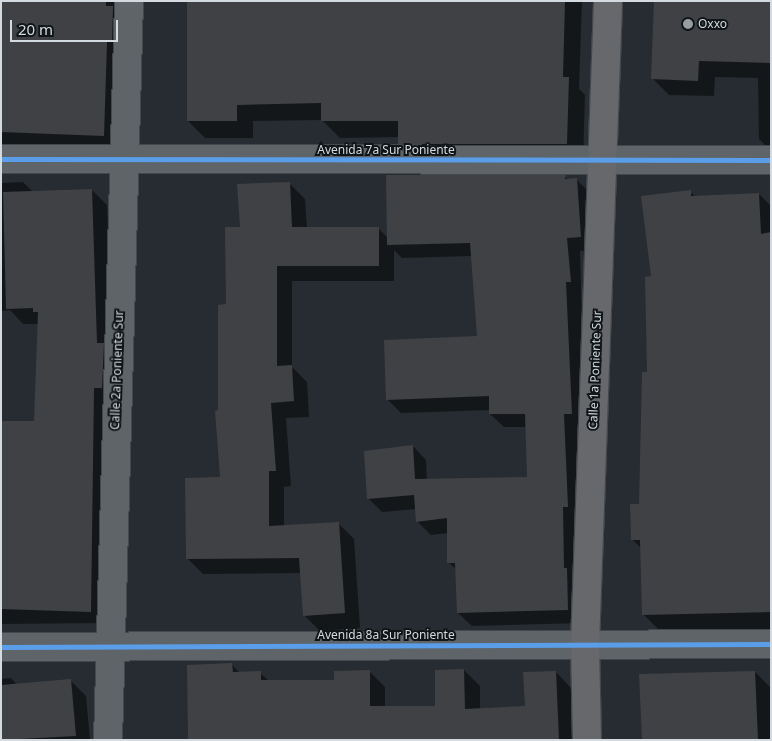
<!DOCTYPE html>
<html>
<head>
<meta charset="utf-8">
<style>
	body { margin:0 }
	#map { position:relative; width:772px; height:741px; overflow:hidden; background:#262c31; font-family:"Noto Sans",sans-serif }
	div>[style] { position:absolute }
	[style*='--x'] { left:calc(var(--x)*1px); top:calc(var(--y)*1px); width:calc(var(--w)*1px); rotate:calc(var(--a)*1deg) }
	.shadow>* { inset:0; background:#0007 }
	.building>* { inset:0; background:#404145 }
	.roads { filter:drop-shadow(1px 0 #43484d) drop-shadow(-1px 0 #43484d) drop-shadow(0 1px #43484d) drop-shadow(0 -1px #43484d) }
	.minor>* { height:28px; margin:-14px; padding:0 14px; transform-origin:14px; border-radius:14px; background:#5f6468 }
	.secondary>* { height:28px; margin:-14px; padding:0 14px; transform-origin:14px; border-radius:14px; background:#67686b }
	.cycleway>* { height:5px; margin:-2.5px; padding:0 2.5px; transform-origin:2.5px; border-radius:2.5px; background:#5a9eea }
	.dots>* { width:14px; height:14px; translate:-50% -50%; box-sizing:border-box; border:2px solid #101518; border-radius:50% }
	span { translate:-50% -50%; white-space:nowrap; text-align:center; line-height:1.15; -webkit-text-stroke:4px #101518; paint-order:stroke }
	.poi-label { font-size:12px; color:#d4dbe0 }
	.left { translate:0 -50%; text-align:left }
	.street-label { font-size:12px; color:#d4dbe0 }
	.frame { position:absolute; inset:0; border:2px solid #d4dbe0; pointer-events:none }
	.scale { position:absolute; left:10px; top:20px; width:108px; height:22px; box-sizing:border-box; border:2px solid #d4dbe0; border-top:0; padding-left:6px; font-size:15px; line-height:18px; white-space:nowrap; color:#d4dbe0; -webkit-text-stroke:4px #101518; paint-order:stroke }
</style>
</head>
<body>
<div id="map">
	<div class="shadow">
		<div style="clip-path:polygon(1px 1px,124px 1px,122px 153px,1px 150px)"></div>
		<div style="clip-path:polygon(188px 1px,582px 1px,579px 89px,585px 95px,583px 161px,417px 160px,400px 143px,399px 137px,340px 138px,322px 120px,253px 121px,253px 138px,205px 138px,188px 121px)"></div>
		<div style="clip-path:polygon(771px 1px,771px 151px,759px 139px,758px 78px,715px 77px,714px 96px,669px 95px,652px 78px)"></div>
		<div style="clip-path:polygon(565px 177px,569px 180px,577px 180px,590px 193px,594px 250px,580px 251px,585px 427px,577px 427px,581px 623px,472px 626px,458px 613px,457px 570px,448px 562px,448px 533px,431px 535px,418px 522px,416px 509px,382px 512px,368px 498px,413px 446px,426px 460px,427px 480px,528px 478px,527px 427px,504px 427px,490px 414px,490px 410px,401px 413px,387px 399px,478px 337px,472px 256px,402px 258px,394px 250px,394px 281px,292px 281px,292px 367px,307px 382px,309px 417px,286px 418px,291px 486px,284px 487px,284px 526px,338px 523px,354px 539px,360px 628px,320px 631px,304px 615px,301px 573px,203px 574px,187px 558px,222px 478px,219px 412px,227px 306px,241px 229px,289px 183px,305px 199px,307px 228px,378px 228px,389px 239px)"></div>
		<div style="clip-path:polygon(23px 182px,33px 192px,92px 190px,107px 205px,112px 353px,107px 623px,1px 624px,1px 422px,35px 423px,39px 324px,23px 324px,10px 310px,1px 311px,1px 183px)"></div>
		<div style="clip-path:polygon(690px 192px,696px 197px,759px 194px,771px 206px,771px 631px,660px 631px,644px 615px,642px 549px,632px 539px,640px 506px,652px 278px)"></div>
		<div style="clip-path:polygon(232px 665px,240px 673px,260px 673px,269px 681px,335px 681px,369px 671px,385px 687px,385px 708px,436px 707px,464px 670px,480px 686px,480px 709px,526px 708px,556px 672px,571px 688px,574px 740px,189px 740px)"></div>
		<div style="clip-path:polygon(755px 672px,771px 688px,771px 740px,643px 740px)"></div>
		<div style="clip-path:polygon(11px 678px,17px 685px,70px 680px,86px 696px,90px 740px,1px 740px,1px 679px)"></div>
	</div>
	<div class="building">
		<div style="clip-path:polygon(1px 1px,106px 1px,106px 6px,113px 6px,112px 42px,107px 42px,104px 136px,1px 132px)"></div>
		<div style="clip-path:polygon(187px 1px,565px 1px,563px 77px,569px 77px,567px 144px,398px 144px,398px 121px,321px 121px,321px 103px,237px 105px,237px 121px,187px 121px)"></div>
		<div style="clip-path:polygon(654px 1px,771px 1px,771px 63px,699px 61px,698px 81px,651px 79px)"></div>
		<div style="clip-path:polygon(386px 175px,566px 175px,565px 179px,577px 178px,581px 237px,567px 238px,571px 282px,566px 282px,572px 414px,564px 414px,568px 507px,563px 507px,564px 568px,567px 568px,568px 610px,457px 613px,455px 563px,447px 563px,447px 518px,416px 522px,414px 495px,367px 499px,364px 451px,413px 445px,415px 479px,527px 477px,525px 414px,489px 414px,489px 396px,386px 400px,384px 340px,477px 336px,470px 243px,387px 245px)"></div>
		<div style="clip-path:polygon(290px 182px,292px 227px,379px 227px,379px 266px,277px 266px,277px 366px,292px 365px,294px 401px,271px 403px,276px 471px,269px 471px,269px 526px,339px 522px,345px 613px,303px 616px,299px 558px,186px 559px,185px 478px,220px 477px,215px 411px,218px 410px,218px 305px,226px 304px,225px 227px,240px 227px,237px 184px)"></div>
		<div style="clip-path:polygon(92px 189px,97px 343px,104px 343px,102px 388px,94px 388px,91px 612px,1px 609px,1px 421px,34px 421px,38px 312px,33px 312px,33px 308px,6px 309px,3px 192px)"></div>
		<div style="clip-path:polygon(691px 190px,691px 196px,759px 193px,761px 234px,771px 232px,771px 612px,642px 615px,640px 540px,631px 540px,630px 504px,639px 504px,642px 372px,647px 372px,645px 277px,651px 276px,641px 196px)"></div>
		<div style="clip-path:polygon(232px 663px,233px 672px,261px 671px,261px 680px,334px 680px,334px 671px,370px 670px,370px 706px,435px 706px,435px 670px,464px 669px,465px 709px,525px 706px,523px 672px,556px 671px,559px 740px,188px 740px,187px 665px)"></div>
		<div style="clip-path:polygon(755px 671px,758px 740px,642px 740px,639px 674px)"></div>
		<div style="clip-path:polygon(71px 679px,76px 736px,1px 740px,1px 685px)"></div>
	</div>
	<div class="roads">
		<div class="minor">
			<div style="--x:1;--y:159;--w:770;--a:0.07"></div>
			<div style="--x:1;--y:647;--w:770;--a:-0.22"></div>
			<div style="--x:108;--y:740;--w:739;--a:-88.37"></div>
		</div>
		<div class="secondary">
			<div style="--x:587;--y:740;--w:95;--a:-91.2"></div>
			<div style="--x:585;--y:645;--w:644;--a:-87.95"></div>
		</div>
	</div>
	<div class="cycleway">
		<div style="--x:1;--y:159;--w:770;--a:0.07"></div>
		<div style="--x:1;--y:647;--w:770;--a:-0.22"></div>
	</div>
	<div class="dots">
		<div style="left:688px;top:24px;background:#979ea3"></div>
	</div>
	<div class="poi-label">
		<span class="left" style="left:698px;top:24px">Oxxo</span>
	</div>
	<div class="street-label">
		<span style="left:386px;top:150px">Avenida 7a Sur Poniente</span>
		<span style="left:117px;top:370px;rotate:-88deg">Calle 2a Poniente Sur</span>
		<span style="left:595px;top:370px;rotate:-88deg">Calle 1a Poniente Sur</span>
		<span style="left:386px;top:635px">Avenida 8a Sur Poniente</span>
	</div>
	<div class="frame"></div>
	<div class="scale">20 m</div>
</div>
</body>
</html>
